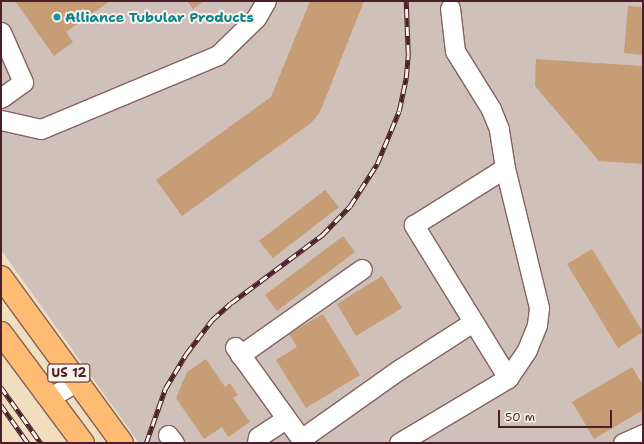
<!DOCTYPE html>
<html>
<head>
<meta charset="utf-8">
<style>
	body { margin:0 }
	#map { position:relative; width:644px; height:444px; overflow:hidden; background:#f0debe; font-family:"Shantell Sans",sans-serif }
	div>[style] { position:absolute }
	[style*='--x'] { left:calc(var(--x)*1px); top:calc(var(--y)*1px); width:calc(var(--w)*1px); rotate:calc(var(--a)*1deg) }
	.industrial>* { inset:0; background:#cfc1ba }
	.building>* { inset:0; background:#c69d74 }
	.roads { filter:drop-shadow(1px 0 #84625e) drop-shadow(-1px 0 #84625e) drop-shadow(0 1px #84625e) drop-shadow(0 -1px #84625e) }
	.minor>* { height:19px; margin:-9.5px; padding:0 9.5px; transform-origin:9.5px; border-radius:9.5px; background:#fff }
	.major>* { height:22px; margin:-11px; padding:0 11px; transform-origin:11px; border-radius:11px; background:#febb71 }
	.rail>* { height:4.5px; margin-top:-2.25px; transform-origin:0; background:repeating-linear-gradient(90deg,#f7f3e8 0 9px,#4a1f2b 0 18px); box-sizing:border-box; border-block:1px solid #4a1f2b }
	.dots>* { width:11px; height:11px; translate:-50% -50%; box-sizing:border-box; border:2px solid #f7f3e8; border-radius:50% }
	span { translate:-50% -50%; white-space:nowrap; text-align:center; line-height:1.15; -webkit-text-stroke:4px #f7f3e8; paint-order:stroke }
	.shield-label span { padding:1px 3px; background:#f7f3e8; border:1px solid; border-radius:3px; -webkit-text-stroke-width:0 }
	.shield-label { font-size:13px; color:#4a1f2b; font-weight:700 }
	.culture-label { font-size:14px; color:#0d838f; font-weight:700 }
	.left { translate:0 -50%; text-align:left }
	.frame { position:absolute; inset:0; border:2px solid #4a1f2b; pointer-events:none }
	.scale { position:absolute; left:498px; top:410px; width:114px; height:18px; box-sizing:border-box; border:2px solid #4a1f2b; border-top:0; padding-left:5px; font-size:12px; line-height:14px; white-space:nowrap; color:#4a1f2b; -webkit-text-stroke:3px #f7f3e8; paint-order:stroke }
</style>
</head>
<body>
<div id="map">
	<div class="industrial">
		<div style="clip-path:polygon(1px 1px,643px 1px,643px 443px,139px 443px,1px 250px)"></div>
	</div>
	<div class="building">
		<div style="clip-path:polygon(15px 1px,110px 1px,66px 32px,73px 42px,54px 56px)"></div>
		<div style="clip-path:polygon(187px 1px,204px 1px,193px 9px)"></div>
		<div style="clip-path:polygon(310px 1px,364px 1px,320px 112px,311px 123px,182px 216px,156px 180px,271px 97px)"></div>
		<div style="clip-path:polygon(628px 6px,643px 7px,643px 55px,624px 53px)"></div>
		<div style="clip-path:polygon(536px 59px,643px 66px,643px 164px,599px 161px,535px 86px)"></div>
		<div style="clip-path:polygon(325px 190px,339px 207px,273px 258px,259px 241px)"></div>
		<div style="clip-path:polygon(343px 236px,355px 252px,277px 311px,265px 295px)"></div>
		<div style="clip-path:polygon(592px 249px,643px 332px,618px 348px,567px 264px)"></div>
		<div style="clip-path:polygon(382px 276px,402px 308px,356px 336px,337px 304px)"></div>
		<div style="clip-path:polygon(323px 314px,360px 375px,306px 408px,276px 360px,297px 347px,289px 334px)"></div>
		<div style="clip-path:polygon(206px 359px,225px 387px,230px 383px,238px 395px,233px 398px,250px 422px,228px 437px,222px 427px,204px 439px,176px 398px,187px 372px)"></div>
		<div style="clip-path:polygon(632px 367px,643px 385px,643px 410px,594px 439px,572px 402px)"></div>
	</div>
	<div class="roads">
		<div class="minor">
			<div style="--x:1;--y:32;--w:55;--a:66.3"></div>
			<div style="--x:23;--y:82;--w:27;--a:144"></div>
			<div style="--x:1;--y:120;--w:41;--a:12.7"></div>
			<div style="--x:41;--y:129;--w:192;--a:-22.7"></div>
			<div style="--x:218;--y:55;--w:53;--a:-44.2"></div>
			<div style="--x:256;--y:18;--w:20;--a:-60"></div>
			<div style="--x:505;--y:168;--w:144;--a:76.3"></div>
			<div style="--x:539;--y:308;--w:17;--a:97"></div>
			<div style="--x:537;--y:325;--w:27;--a:112"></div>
			<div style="--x:527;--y:350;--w:34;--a:124"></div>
			<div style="--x:235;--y:347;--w:118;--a:54.3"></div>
			<div style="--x:240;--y:355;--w:149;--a:-35.2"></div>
			<div style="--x:49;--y:398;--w:31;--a:-31"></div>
			<div style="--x:168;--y:435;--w:10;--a:53"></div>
			<div style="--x:301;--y:439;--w:121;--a:-35.3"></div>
			<div style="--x:400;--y:369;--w:87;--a:-32.8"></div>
			<div style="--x:257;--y:443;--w:6;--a:-81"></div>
			<div style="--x:258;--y:437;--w:33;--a:-33"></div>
			<div style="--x:399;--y:443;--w:127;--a:-30.8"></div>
			<div style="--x:508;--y:378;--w:180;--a:-121.6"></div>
			<div style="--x:414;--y:225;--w:107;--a:-32.1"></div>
			<div style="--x:505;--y:168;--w:39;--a:-99"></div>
			<div style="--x:499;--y:129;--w:22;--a:-112"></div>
			<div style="--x:491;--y:109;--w:68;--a:-121.8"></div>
			<div style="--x:455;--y:51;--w:43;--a:-96.6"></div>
			<div style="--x:623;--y:443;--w:22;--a:-24"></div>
		</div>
		<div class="major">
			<div style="--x:1;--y:277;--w:205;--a:53.9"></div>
			<div style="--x:1;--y:333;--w:137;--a:53.3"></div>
		</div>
	</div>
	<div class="rail">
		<div style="--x:1;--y:387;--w:69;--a:54.5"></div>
		<div style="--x:1;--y:405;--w:47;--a:54.6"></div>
		<div style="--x:146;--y:443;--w:57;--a:-70.6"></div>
		<div style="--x:165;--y:389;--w:41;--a:-59"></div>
		<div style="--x:186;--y:354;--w:43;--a:-52.6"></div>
		<div style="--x:212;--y:320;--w:25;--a:-42"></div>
		<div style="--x:231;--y:303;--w:114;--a:-36.8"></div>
		<div style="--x:322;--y:235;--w:40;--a:-46"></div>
		<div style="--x:350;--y:206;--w:50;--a:-57.3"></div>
		<div style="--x:377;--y:164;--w:57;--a:-67.5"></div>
		<div style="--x:399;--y:111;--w:34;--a:-78"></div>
		<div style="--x:406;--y:78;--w:24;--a:-85"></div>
		<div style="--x:408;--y:54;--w:53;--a:-92.2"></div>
	</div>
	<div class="dots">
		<div style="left:57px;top:17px;background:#0f9aa8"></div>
	</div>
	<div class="shield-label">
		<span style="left:69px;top:373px">US 12</span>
	</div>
	<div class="culture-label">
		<span class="left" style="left:65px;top:17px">Alliance Tubular Products</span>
	</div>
	<div class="frame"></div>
	<div class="scale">50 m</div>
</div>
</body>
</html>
